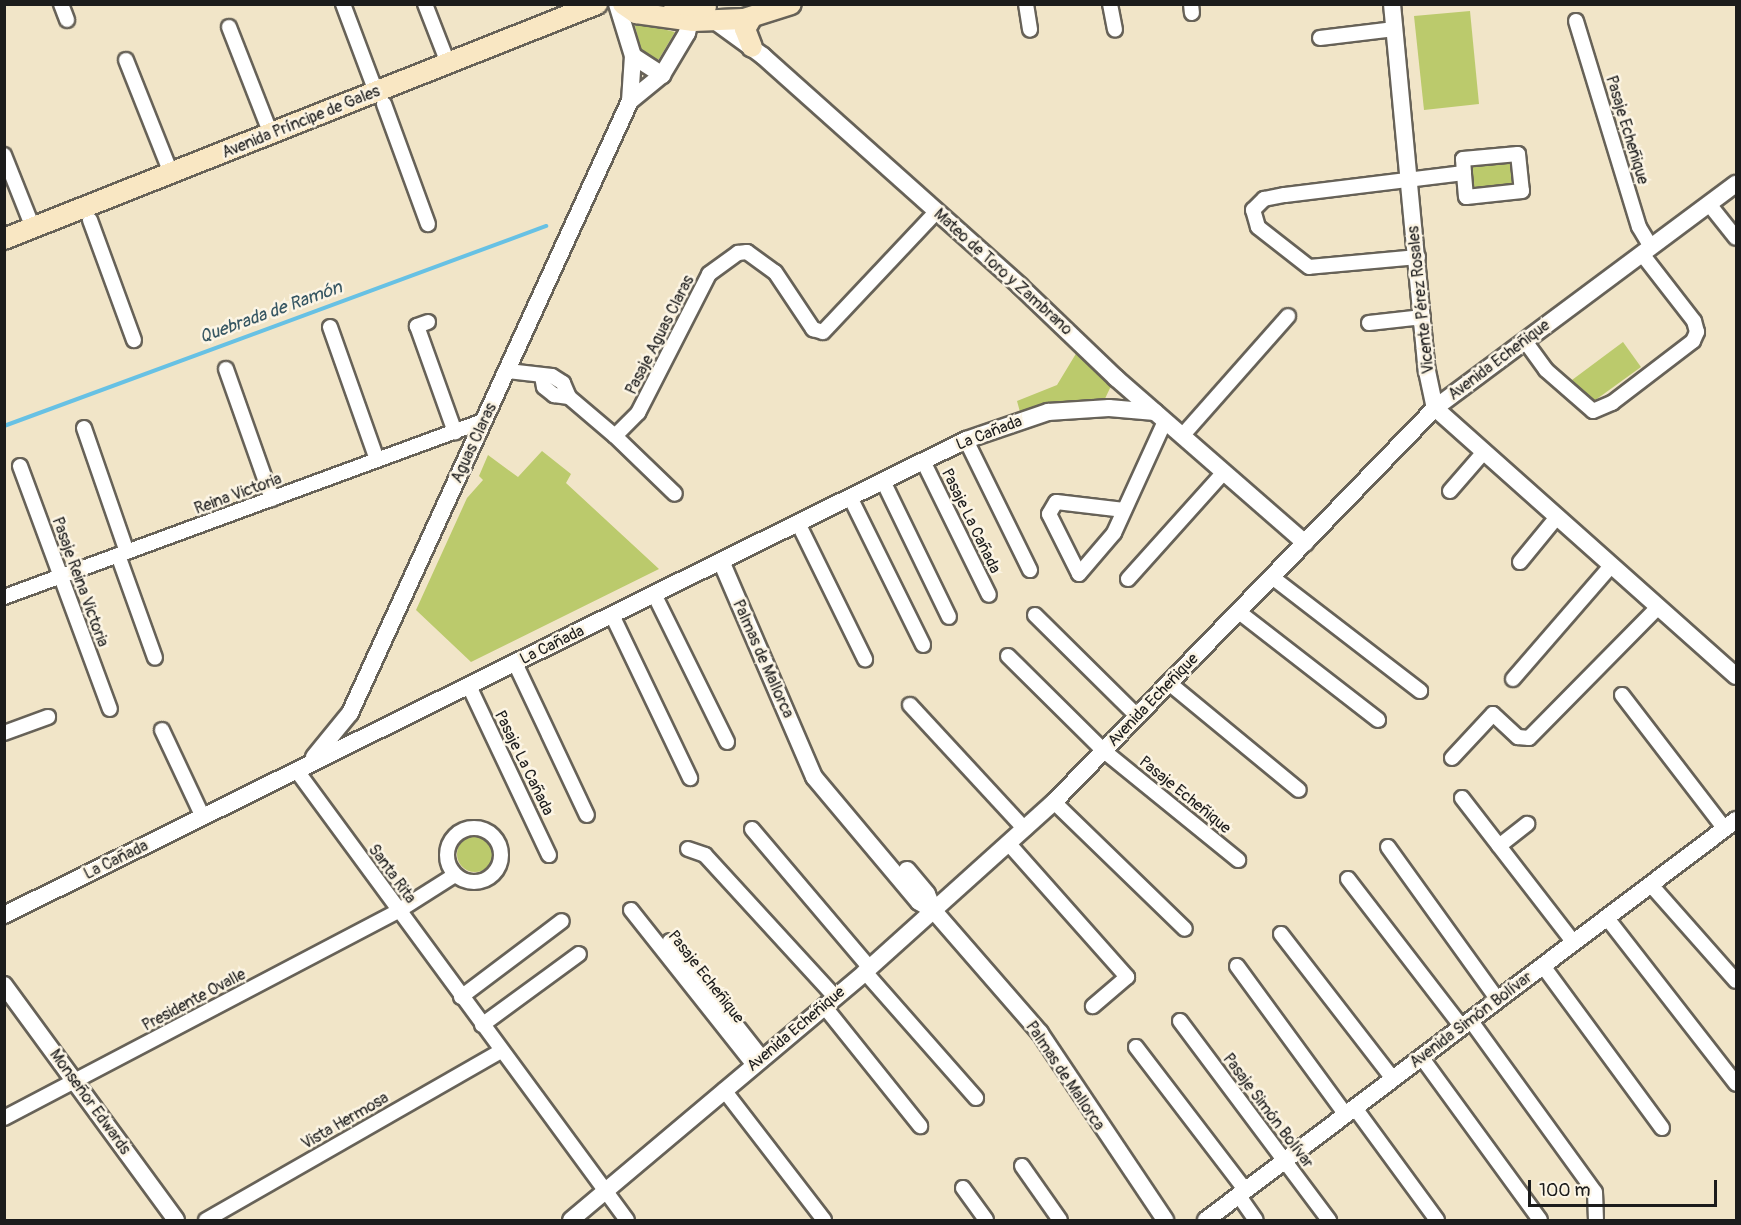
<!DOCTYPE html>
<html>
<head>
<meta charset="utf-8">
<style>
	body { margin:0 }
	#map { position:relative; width:1741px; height:1225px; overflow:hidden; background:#f1e5c8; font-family:Pangolin,sans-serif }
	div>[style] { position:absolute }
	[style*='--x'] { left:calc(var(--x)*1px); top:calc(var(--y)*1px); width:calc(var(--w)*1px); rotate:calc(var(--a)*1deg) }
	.green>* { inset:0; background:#bbca6c }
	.round { border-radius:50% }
	.stream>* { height:4px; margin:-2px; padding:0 2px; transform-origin:2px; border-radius:2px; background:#67c1e4 }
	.roads { filter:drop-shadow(2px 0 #676258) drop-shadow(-2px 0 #676258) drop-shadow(0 2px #676258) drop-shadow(0 -2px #676258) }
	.minor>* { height:14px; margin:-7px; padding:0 7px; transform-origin:7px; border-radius:7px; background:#fff }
	.minor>.ring { margin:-7px; padding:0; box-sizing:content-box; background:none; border:14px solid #fff; border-radius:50% }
	.tertiary>* { height:16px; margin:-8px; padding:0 8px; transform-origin:8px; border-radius:8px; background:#fff }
	.secondary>* { height:20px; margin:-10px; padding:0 10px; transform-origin:10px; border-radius:10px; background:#f9e7c3 }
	span { translate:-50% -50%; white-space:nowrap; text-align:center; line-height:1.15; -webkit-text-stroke:5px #fcf5e5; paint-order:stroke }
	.street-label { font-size:16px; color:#1c1c1c }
	.water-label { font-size:18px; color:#365662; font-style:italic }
	.frame { position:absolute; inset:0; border:6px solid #1c1c1c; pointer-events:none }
	.scale { position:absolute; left:1528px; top:1180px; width:189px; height:27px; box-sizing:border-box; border:3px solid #1c1c1c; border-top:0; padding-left:8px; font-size:18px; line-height:21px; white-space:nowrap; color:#1c1c1c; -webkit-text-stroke:4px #fcf5e5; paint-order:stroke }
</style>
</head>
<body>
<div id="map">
	<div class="green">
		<div style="clip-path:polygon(1470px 11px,1479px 104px,1424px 110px,1414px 16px)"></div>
		<div style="clip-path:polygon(634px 22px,675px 32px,659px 59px,653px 61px,642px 54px)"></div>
		<div style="clip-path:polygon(1514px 160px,1516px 185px,1473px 189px,1470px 164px)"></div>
		<div style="clip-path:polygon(1623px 342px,1641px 367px,1594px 401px,1587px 400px,1572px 380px)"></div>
		<div style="clip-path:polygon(1077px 352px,1111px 386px,1102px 405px,1061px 404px,1020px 412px,1017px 401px,1057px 385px)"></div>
		<div style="clip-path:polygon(542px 451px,571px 474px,566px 483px,659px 569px,471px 662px,416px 610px,467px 498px,483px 480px,479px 476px,488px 455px,518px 477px)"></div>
		<div class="round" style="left:457px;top:836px;width:36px;height:36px"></div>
	</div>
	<div class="stream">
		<div style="--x:4;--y:426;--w:578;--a:-20.25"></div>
	</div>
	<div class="roads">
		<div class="minor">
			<div style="--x:61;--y:4;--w:17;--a:69"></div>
			<div style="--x:343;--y:4;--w:94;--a:69.4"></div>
			<div style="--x:425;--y:4;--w:63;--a:68.7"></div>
			<div style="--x:1026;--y:4;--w:26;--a:81"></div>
			<div style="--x:1110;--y:4;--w:26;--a:79"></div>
			<div style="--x:1191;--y:4;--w:9;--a:84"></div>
			<div style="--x:1576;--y:21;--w:215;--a:73"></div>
			<div style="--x:1639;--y:227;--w:23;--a:59"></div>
			<div style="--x:229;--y:27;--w:115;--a:68.6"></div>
			<div style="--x:1320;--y:38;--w:75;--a:-6.9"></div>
			<div style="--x:126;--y:60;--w:122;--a:68.3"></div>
			<div style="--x:384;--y:104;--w:128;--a:69.9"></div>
			<div style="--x:4;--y:155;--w:79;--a:68.3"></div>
			<div style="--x:1709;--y:204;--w:43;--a:51.5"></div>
			<div style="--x:90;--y:220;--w:128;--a:69.9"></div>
			<div style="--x:1418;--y:257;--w:109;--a:174.8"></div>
			<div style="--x:1309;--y:267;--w:65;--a:-141.9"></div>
			<div style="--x:1258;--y:227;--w:18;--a:-106"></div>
			<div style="--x:1253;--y:210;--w:16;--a:-45"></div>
			<div style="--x:1264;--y:199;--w:21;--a:-11"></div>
			<div style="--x:1285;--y:195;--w:180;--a:-7"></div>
			<div style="--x:1464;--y:173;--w:14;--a:-94"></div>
			<div style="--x:1463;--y:159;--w:55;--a:-5.2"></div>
			<div style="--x:1518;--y:154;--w:37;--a:84"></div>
			<div style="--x:1522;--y:191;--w:56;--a:173.9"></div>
			<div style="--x:1466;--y:197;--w:24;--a:-95"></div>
			<div style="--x:428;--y:322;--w:12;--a:160"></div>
			<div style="--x:417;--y:326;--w:113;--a:70.3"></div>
			<div style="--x:1369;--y:323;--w:54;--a:-6.3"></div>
			<div style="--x:330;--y:327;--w:141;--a:70.5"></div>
			<div style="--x:1525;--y:341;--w:36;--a:54"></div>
			<div style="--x:1546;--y:370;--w:62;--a:41.1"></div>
			<div style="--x:1593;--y:411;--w:21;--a:-23"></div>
			<div style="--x:1612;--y:403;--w:102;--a:-37.4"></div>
			<div style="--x:1693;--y:341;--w:10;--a:-66"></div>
			<div style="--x:1697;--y:332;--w:11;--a:-105"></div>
			<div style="--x:1694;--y:321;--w:85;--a:-127.8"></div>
			<div style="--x:226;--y:369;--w:138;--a:70.5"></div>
			<div style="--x:508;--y:371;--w:44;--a:6.5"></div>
			<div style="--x:552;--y:376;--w:13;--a:32"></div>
			<div style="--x:563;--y:383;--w:15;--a:67"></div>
			<div style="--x:542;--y:376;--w:11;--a:80"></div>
			<div style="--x:544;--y:387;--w:13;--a:39"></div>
			<div style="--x:554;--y:395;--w:15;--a:8"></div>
			<div style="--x:569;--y:397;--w:60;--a:40.3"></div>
			<div style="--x:615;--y:436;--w:33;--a:-45"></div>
			<div style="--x:638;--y:413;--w:156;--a:-62.9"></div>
			<div style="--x:709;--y:274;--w:36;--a:-36"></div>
			<div style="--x:738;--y:253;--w:9;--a:-6"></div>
			<div style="--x:747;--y:252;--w:34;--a:36"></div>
			<div style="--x:775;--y:272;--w:69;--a:56.3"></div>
			<div style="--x:813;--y:329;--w:10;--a:17"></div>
			<div style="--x:823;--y:332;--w:166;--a:-46.7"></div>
			<div style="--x:84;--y:428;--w:131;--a:70.9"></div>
			<div style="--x:615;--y:436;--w:83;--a:44"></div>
			<div style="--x:1182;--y:436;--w:160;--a:-48.5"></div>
			<div style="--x:966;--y:440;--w:145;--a:63.8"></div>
			<div style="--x:923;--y:461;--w:149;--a:63.8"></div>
			<div style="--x:20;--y:466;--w:259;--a:69.7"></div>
			<div style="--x:883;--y:481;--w:151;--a:64.1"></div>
			<div style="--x:1450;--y:491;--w:50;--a:-49"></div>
			<div style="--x:850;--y:497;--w:165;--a:63.7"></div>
			<div style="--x:1124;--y:510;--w:68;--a:-173.3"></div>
			<div style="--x:1056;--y:502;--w:14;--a:120"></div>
			<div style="--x:1049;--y:514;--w:67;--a:63.4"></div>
			<div style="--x:1079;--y:574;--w:54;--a:-49.5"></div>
			<div style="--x:1114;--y:533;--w:123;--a:-65.5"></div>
			<div style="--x:798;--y:523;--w:152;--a:63.8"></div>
			<div style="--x:118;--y:555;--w:109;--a:70.2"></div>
			<div style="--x:1520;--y:562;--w:58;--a:-50.6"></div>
			<div style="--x:1272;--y:577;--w:187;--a:37.6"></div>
			<div style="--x:1128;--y:579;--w:144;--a:-48.1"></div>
			<div style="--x:654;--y:594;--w:165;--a:63.7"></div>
			<div style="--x:4;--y:597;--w:510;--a:-20.17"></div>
			<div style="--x:1239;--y:612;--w:176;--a:37.8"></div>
			<div style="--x:612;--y:615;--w:181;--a:64.4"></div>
			<div style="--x:1035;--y:615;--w:144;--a:44.7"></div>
			<div style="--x:1008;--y:656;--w:135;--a:44.7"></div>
			<div style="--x:1104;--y:751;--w:173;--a:39.1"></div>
			<div style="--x:515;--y:663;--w:168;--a:64.7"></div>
			<div style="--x:1513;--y:679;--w:150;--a:-49.1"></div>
			<div style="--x:1169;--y:683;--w:168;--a:39.5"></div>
			<div style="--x:469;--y:686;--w:187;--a:64.7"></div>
			<div style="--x:1622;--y:695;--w:169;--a:52.5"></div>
			<div style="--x:910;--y:705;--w:169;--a:47.2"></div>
			<div style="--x:162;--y:730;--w:96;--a:64.8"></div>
			<div style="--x:4;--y:733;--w:47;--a:-20"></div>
			<div style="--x:1452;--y:758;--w:60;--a:-47"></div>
			<div style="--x:1493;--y:714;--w:34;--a:43"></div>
			<div style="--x:1518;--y:737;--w:11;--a:5"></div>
			<div style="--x:1529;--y:738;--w:184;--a:-45.4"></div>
			<div style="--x:297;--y:771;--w:557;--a:53.69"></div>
			<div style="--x:1462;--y:798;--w:183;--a:52.3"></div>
			<div style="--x:1054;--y:802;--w:182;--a:44.1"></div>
			<div class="ring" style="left:447px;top:828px;width:40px;height:40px"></div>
			<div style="--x:752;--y:829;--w:181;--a:49.7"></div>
			<div style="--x:1009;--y:844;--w:178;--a:48.4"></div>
			<div style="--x:1127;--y:977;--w:45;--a:139.5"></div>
			<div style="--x:1499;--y:846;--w:36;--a:-38"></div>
			<div style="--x:1388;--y:847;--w:188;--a:54.3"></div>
			<div style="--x:688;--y:849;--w:18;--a:19"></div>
			<div style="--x:705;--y:855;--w:193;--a:47.5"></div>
			<div style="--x:1348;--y:879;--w:187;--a:52.4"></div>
			<div style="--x:1651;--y:885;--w:128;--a:48.5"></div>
			<div style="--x:631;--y:910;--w:198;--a:51.6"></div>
			<div style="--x:1607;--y:918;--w:210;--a:52.1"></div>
			<div style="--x:1281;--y:934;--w:183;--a:52.3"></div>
			<div style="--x:670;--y:941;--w:149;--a:51.8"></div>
			<div style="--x:1237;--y:966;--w:185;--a:53.8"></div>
			<div style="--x:1543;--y:966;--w:201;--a:53.7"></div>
			<div style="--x:865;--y:972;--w:168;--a:48.6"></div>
			<div style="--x:461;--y:997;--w:126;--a:-37"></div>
			<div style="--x:824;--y:1006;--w:154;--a:51.3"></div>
			<div style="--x:1180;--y:1021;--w:249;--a:53.2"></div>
			<div style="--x:1471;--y:1021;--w:211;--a:54.1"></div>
			<div style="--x:1595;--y:1192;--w:28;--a:88"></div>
			<div style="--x:482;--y:1025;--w:120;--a:-36.2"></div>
			<div style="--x:1136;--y:1047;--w:181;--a:52.6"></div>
			<div style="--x:1422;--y:1058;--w:200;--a:53.9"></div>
			<div style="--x:724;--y:1090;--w:164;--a:52.4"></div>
			<div style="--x:1355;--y:1108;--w:139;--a:53.8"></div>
			<div style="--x:4;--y:1118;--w:445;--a:-27.7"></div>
			<div style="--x:398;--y:911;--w:67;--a:-32.3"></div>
			<div style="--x:1022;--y:1166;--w:66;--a:54.9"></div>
			<div style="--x:963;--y:1188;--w:39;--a:54"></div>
			<div style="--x:1239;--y:1196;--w:29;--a:55"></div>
			<div style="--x:206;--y:1220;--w:340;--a:-29.8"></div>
		</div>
		<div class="tertiary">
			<div style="--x:1392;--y:4;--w:369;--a:84.6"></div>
			<div style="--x:1427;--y:371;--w:38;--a:78"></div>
			<div style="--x:1435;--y:408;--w:403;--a:41.7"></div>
			<div style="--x:708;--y:16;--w:68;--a:36"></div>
			<div style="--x:763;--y:56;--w:345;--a:41.8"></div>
			<div style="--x:1020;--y:286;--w:133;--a:43.8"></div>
			<div style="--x:1116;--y:378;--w:251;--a:41.1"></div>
			<div style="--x:633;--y:56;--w:35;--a:33"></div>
			<div style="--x:630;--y:101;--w:41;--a:-39.1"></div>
			<div style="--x:662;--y:75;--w:49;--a:-59.2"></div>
			<div style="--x:687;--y:33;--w:25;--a:-76"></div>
			<div style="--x:721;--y:561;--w:235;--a:66.7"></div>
			<div style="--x:814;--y:777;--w:163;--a:50"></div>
			<div style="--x:919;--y:902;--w:17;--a:31"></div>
			<div style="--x:934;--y:911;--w:162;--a:49"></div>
			<div style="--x:1040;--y:1033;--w:225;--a:56.2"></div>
			<div style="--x:314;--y:757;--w:57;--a:-50.7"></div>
			<div style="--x:350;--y:713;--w:673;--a:-65.42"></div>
			<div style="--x:630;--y:101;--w:45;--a:-86.2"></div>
			<div style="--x:633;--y:56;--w:54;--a:-107.1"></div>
			<div style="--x:907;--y:870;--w:31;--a:50"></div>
			<div style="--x:927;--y:894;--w:18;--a:68"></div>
			<div style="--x:4;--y:915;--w:1073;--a:-26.28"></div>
			<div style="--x:966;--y:440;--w:87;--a:-18.9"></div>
			<div style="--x:1048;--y:412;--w:61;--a:-3.8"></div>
			<div style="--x:1109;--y:408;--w:46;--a:5"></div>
			<div style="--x:4;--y:985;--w:291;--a:53.8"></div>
			<div style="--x:571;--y:1220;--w:385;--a:-40.1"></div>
			<div style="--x:865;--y:972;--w:254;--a:-42"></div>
			<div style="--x:1054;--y:802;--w:548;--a:-45.96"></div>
			<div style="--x:1435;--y:408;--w:375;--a:-36.7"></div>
			<div style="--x:1206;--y:1220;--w:664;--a:-37.04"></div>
		</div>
		<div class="secondary">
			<div style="--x:623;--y:4;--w:16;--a:35"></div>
			<div style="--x:636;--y:13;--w:58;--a:8"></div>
			<div style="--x:693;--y:21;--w:51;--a:-2.2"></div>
			<div style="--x:744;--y:19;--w:49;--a:-17.7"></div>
			<div style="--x:674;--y:4;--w:32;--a:5"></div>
			<div style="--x:752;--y:17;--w:14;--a:120"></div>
			<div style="--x:745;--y:29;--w:19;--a:69"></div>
			<div style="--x:4;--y:239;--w:638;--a:-21.62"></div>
		</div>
	</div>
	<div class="street-label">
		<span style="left:301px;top:122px;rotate:-22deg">Avenida Príncipe de Gales</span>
		<span style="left:1627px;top:130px;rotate:73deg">Pasaje Echeñique</span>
		<span style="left:1003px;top:272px;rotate:42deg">Mateo de Toro y Zambrano</span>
		<span style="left:1421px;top:300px;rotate:-96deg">Vicente Pérez Rosales</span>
		<span style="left:660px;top:335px;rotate:-63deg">Pasaje Aguas Claras</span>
		<span style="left:1499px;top:360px;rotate:-37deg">Avenida Echeñique</span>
		<span style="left:989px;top:433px;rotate:-21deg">La Cañada</span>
		<span style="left:474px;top:443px;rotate:-65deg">Aguas Claras</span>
		<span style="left:238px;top:494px;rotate:-20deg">Reina Victoria</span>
		<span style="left:971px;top:521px;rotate:64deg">Pasaje La Cañada</span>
		<span style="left:80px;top:582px;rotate:70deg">Pasaje Reina Victoria</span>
		<span style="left:552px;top:645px;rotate:-26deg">La Cañada</span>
		<span style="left:763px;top:659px;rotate:66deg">Palmas de Mallorca</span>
		<span style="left:1153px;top:700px;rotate:-46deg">Avenida Echeñique</span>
		<span style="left:524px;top:763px;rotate:64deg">Pasaje La Cañada</span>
		<span style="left:1185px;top:795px;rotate:39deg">Pasaje Echeñique</span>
		<span style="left:116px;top:860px;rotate:-26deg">La Cañada</span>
		<span style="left:392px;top:874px;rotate:54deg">Santa Rita</span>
		<span style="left:706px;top:977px;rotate:52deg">Pasaje Echeñique</span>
		<span style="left:194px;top:1000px;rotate:-28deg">Presidente Ovalle</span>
		<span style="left:1471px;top:1020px;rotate:-37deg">Avenida Simón Bolívar</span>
		<span style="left:796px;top:1029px;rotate:-40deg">Avenida Echeñique</span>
		<span style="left:1065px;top:1076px;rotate:56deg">Palmas de Mallorca</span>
		<span style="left:90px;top:1102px;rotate:54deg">Monseñor Edwards</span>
		<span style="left:1268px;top:1111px;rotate:53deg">Pasaje Simón Bolívar</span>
		<span style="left:345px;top:1121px;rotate:-30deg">Vista Hermosa</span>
	</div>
	<div class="water-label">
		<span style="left:271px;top:313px;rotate:-20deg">Quebrada de Ramón</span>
	</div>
	<div class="frame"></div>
	<div class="scale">100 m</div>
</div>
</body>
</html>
